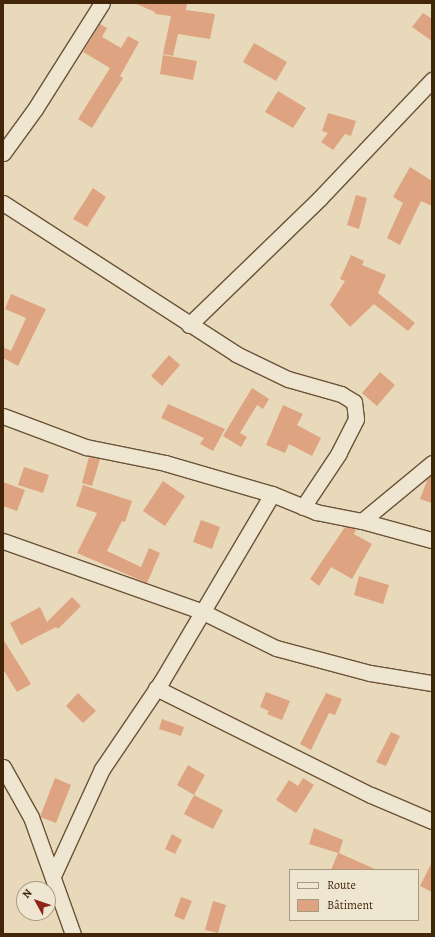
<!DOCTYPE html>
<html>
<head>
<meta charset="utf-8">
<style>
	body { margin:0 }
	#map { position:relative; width:435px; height:937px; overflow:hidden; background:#e7d9ba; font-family:Alegreya,serif }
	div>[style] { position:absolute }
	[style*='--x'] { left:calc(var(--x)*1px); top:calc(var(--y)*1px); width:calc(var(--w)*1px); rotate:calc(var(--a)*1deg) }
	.building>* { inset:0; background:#dea481 }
	.roads { filter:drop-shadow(1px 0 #6c5336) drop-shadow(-1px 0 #6c5336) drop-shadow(0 1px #6c5336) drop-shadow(0 -1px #6c5336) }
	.street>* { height:15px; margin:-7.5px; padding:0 7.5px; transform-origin:7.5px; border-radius:7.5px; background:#efe6d2 }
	span { translate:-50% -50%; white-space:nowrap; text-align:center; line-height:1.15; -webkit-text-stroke:4px #efe6d2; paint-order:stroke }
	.frame { position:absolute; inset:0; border:4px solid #43260a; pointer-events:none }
	.legend { position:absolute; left:289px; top:869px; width:130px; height:52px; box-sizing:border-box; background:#efe6d2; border:1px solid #aa9982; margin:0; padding:5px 7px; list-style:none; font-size:12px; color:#43260a }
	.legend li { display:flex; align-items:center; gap:8px; height:20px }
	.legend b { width:20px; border:1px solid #aa9982 }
	.north { position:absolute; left:16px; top:881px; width:40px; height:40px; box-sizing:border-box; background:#efe6d2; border:1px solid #aa9982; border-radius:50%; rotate:310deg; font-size:11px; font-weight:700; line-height:16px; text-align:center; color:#43260a }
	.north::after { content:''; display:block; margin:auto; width:14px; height:18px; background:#8f2418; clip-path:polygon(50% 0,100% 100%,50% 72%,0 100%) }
</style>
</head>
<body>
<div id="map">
	<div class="building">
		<div style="clip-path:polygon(134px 3px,187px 3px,186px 10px,215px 14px,210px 39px,178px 34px,173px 56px,163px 54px,171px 16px,155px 14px,155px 12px)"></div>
		<div style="clip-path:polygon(423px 13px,432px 19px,432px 41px,412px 27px)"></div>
		<div style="clip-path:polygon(100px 24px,107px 28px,102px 37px,121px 48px,128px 36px,139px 42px,120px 76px,123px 78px,92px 128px,78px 119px,110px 68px,83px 52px)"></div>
		<div style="clip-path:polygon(254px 43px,287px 62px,276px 81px,243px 62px)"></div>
		<div style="clip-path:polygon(163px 55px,197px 61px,193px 80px,160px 74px)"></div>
		<div style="clip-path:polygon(278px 91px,306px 108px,293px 128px,265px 112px)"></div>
		<div style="clip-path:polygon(328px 113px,356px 121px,351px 136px,345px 134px,333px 150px,321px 142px,328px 133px,322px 131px)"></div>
		<div style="clip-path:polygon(410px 167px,432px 181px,432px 206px,421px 201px,400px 245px,387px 238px,403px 203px,393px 197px)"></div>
		<div style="clip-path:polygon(93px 188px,106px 197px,87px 227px,73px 219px)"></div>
		<div style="clip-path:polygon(356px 195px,367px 198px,359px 229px,347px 225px)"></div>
		<div style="clip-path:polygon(351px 255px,364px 261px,362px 265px,386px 275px,378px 293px,415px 323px,408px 331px,374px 304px,350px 327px,330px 305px,345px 281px,340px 279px)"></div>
		<div style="clip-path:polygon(11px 294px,46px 309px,18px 366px,3px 358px,3px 347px,11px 351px,26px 318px,5px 309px)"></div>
		<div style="clip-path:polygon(169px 355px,180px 365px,162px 386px,151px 376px)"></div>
		<div style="clip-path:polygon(380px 372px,395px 385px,377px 406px,362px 393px)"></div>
		<div style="clip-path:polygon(252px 388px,269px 399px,263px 409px,257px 405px,240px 433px,247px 437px,241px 447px,223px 436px)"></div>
		<div style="clip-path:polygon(168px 404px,225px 429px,213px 451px,200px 444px,204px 438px,161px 418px)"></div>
		<div style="clip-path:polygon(283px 405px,303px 414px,297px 425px,321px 438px,312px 456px,289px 444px,285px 453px,266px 445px)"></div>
		<div style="clip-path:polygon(89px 457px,100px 459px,92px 486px,82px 483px)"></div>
		<div style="clip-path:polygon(24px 467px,49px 475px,43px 493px,18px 485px)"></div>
		<div style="clip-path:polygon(432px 475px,432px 503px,420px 499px,428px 478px)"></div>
		<div style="clip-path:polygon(163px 481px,185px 496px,165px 526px,143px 511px)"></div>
		<div style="clip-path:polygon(3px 482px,25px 490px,17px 511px,3px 506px)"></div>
		<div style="clip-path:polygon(83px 485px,132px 501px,125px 522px,122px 521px,107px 551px,141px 567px,149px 548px,160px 553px,147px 583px,77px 553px,97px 513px,76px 506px)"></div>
		<div style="clip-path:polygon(201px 520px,220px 527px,212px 549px,193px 542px)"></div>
		<div style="clip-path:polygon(345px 527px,353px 528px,356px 530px,354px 534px,372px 544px,352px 579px,331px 567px,319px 586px,310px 579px)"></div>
		<div style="clip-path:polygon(359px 576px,389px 585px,383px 604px,354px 595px)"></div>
		<div style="clip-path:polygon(72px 597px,81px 606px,58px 629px,56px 627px,21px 645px,10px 623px,40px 607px,47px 622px)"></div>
		<div style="clip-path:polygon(3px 639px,31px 684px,17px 692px,3px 669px)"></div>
		<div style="clip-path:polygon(266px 692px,290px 701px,282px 720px,267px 714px,269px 711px,260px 707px)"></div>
		<div style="clip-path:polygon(78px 693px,96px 711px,83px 723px,66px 706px)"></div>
		<div style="clip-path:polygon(326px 693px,342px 699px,335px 715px,329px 713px,311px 750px,300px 744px)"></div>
		<div style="clip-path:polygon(162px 719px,184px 727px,181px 736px,159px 729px)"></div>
		<div style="clip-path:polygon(391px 732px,400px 736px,386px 766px,376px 762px)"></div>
		<div style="clip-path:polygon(188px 765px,205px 775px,194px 795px,177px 785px)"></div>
		<div style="clip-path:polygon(55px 778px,71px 785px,56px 823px,40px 817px)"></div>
		<div style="clip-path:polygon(303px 778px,314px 785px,296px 813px,276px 800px,289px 780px,298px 786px)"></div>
		<div style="clip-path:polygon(194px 795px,223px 810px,213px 829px,184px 814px)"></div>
		<div style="clip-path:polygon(314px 828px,343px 840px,339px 853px,377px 870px,331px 870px,338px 853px,309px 844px)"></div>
		<div style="clip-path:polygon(172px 834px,182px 840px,175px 854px,165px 849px)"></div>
		<div style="clip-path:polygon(432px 862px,432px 892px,420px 886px)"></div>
		<div style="clip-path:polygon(181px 897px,192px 901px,184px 920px,174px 916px)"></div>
		<div style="clip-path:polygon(213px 901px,226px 905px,218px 933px,205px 930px)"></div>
	</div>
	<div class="roads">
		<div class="street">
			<div style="--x:3;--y:153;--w:54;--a:-54"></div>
			<div style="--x:35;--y:109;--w:125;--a:-57.7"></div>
			<div style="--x:3;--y:203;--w:278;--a:32.9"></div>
			<div style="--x:236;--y:354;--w:58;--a:25.7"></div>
			<div style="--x:288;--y:379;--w:55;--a:15.8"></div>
			<div style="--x:341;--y:394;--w:15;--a:32"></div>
			<div style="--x:354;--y:402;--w:17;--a:83"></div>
			<div style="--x:356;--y:419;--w:38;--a:117"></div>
			<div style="--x:339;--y:453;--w:65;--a:123.7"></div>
			<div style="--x:189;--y:325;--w:182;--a:-44.1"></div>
			<div style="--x:320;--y:198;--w:163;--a:-46.5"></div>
			<div style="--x:3;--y:416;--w:89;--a:20.5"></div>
			<div style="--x:86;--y:447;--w:81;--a:11.4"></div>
			<div style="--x:165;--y:463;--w:111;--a:16.2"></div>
			<div style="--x:272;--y:494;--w:48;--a:22.2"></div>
			<div style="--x:316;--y:512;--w:47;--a:11.1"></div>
			<div style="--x:362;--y:521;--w:73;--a:15.2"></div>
			<div style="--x:362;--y:521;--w:91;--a:-39.6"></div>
			<div style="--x:3;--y:541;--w:212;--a:19.5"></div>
			<div style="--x:203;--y:612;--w:81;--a:26.3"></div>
			<div style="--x:276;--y:648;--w:97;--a:14.9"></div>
			<div style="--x:370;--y:673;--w:63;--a:9.2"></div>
			<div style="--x:156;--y:688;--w:240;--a:26.5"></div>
			<div style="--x:371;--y:795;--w:66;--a:23.1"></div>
			<div style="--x:3;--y:767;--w:57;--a:60.8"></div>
			<div style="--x:31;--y:817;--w:124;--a:70.3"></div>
			<div style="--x:53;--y:876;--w:118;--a:-65.4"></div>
			<div style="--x:102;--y:769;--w:105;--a:-55.9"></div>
			<div style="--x:161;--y:682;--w:218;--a:-59.4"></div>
		</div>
	</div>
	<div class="frame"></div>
	<ul class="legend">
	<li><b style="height:5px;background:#efe6d2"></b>Route</li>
	<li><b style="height:11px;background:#dea481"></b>Bâtiment</li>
	</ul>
	<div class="north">N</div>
</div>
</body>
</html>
